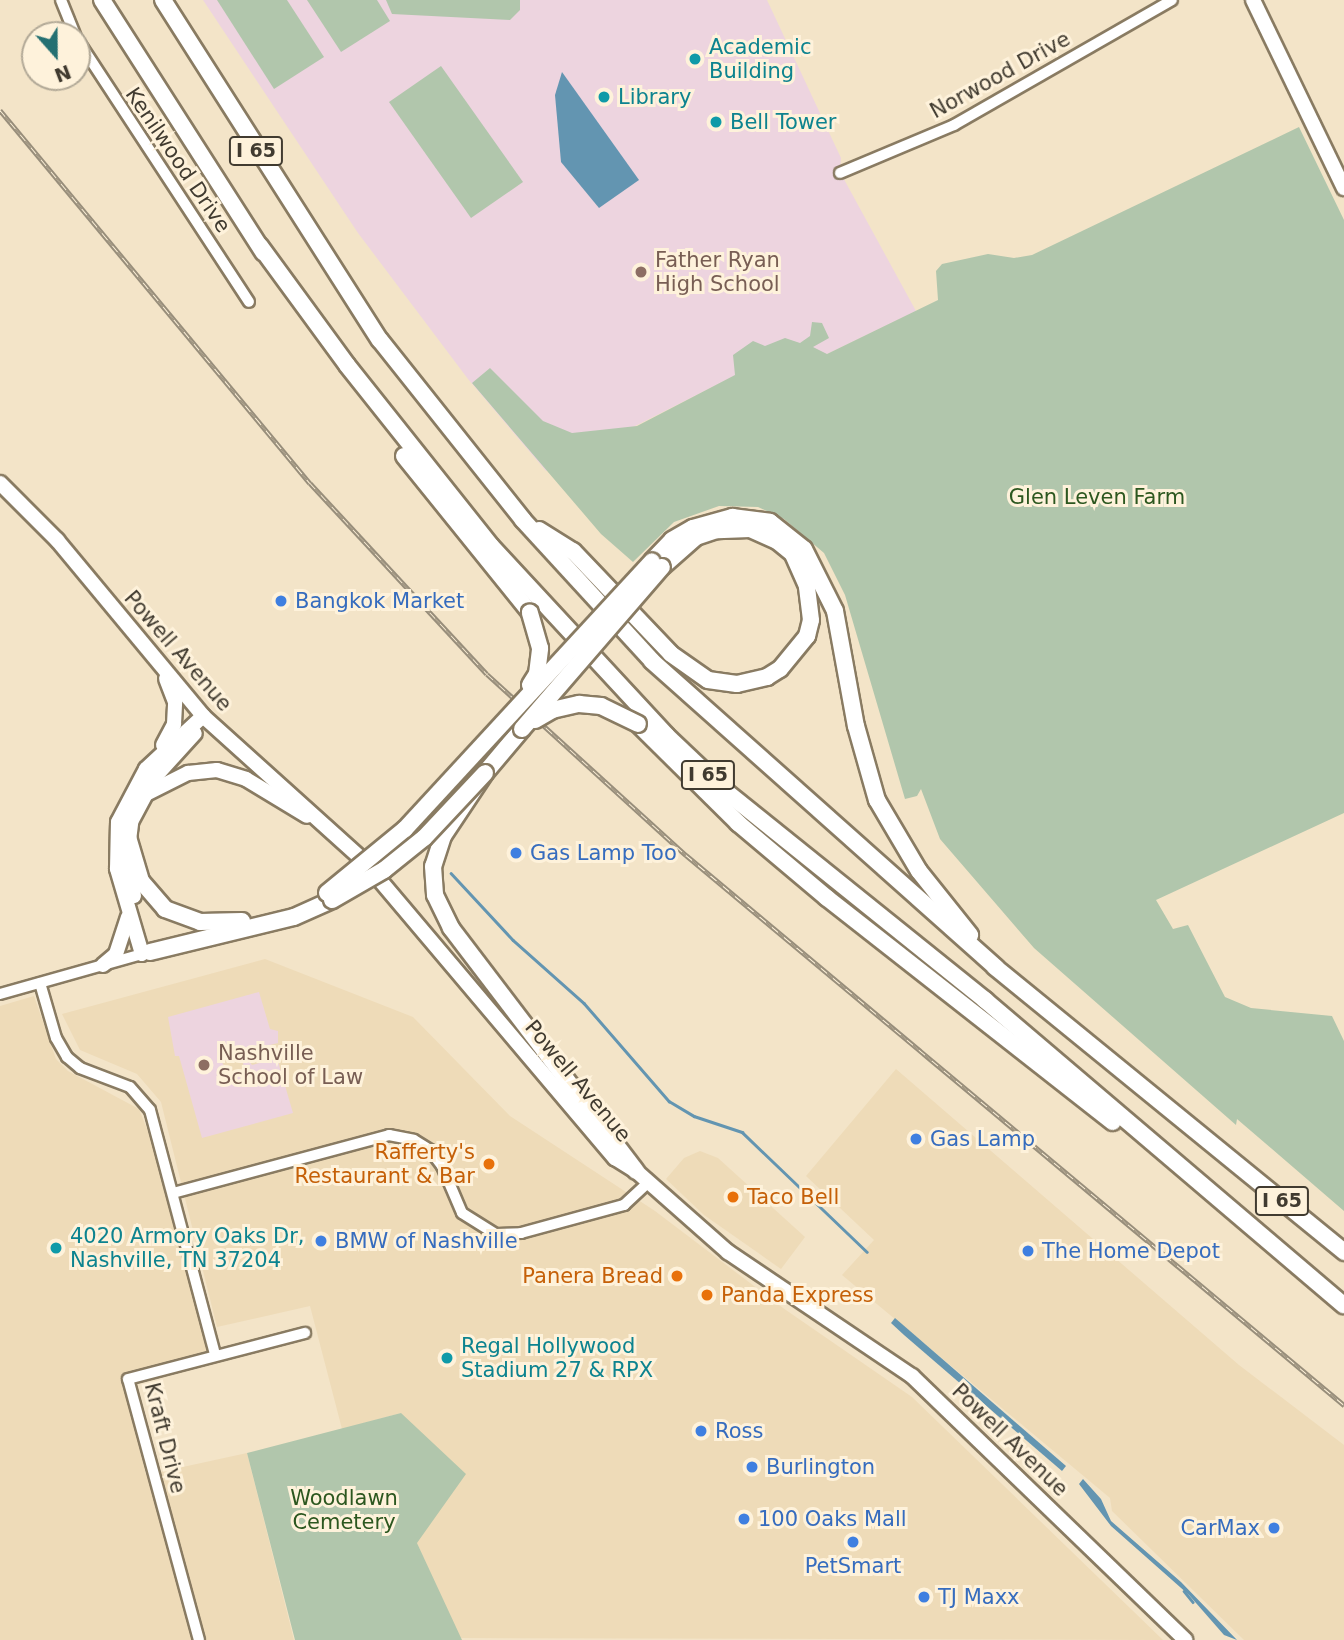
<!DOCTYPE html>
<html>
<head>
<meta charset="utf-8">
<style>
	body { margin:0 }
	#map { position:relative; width:1344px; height:1640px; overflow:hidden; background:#f3e4c8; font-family:"DejaVu Sans",sans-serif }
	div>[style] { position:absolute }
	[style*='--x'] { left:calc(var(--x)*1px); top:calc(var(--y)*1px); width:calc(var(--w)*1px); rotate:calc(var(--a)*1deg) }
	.built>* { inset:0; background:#eedbb8 }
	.education>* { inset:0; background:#edd4df }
	.green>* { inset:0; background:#b1c6ac }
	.water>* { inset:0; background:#6395b1 }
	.stream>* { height:2.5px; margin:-1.25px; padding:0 1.25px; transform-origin:1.25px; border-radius:1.25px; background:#6395b1 }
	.roads { filter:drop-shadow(2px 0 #897b62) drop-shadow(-2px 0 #897b62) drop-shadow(0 2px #897b62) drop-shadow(0 -2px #897b62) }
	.minor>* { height:10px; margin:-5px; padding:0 5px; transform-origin:5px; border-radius:5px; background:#fff }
	.major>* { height:14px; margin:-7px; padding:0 7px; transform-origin:7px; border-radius:7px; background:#fff }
	.highway>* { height:16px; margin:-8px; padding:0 8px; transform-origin:8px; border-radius:8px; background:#fff }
	.rail>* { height:5px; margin-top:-2.5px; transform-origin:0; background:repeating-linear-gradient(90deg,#fef2db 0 8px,#988e7b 0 16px); box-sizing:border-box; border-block:2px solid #988e7b }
	.bridges { filter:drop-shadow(2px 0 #897b62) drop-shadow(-2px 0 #897b62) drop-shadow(0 2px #897b62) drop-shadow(0 -2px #897b62) }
	.highway-bridge>* { height:16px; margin:-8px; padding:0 8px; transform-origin:8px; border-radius:8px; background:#fff }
	.dots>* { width:19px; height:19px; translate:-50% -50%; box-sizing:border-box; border:4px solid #fef2db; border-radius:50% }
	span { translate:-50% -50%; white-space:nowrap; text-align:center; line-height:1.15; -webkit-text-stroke:6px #fef2db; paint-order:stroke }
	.shield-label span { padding:2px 5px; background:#fef2db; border:2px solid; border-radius:5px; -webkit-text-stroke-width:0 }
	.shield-label { font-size:19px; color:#413b30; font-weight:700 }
	.culture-label { font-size:21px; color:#0d838f }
	.left { translate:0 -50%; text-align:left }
	.street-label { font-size:21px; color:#413b30 }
	.education-label { font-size:21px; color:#785e54 }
	.park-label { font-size:21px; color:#2c571f }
	.shop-label { font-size:21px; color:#366cbe }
	.right { translate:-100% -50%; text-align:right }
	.food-label { font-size:21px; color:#c56008 }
	.north { position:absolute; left:21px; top:21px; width:70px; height:70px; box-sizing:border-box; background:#fef2db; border:2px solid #b2a997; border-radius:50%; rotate:159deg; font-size:19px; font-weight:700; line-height:28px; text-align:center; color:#413b30 }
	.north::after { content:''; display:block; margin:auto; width:24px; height:32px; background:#247072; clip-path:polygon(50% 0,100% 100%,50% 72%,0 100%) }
</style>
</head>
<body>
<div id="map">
	<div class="built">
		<div style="clip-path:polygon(265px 959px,413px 1017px,510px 1116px,655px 1211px,783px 1308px,912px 1397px,1163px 1640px,459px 1638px,417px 1543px,401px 1413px,342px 1429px,310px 1306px,217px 1327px,161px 1102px,137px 1074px,80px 1050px,62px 1014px)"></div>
		<div style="clip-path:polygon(34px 996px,56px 1059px,68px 1071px,139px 1109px,153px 1144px,209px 1350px,122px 1379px,146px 1475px,247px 1453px,294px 1640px,0 1640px,0 1006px)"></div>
		<div style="clip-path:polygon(896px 1069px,1239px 1365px,1344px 1445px,1344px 1640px,1244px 1640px,1112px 1511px,1110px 1498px,842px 1275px,874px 1240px,806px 1176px)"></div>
		<div style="clip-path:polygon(700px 1151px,718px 1158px,805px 1237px,781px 1269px,704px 1215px,666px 1179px,684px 1158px)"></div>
	</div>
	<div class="education">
		<div style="clip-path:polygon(203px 0,767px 0,841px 158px,840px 172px,916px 311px,817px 359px,782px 352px,546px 471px,468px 379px,358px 233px)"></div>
		<div style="clip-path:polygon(259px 992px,270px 1029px,278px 1031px,278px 1043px,219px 1058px,227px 1070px,222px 1072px,224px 1078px,245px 1072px,243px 1063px,249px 1061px,252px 1065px,277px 1058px,293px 1113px,202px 1138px,179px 1056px,175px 1056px,168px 1017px)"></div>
	</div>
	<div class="green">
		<div style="clip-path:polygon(217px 0,287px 0,324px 57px,274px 89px)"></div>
		<div style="clip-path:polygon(307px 0,377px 0,390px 21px,341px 52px)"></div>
		<div style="clip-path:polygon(386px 0,520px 0,520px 10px,510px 20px,392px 14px)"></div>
		<div style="clip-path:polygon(441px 66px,523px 182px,471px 218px,389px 102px)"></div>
		<div style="clip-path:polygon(1299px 127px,1344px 220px,1344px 813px,1156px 900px,1173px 929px,1188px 925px,1225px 997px,1251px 1008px,1332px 1016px,1344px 1041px,1344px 1211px,1237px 1119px,1236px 1125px,1034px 948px,940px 839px,921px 789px,917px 796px,905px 799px,845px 595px,824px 553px,784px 519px,758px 507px,719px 506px,674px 522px,633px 562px,601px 534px,472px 383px,490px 368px,543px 421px,572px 433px,637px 426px,735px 375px,733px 355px,753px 341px,765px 346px,785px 338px,800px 343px,810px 336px,812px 322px,822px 323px,829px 338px,813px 347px,827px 354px,938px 300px,936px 271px,942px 264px,988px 254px,1014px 258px,1032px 255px)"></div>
		<div style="clip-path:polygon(401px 1413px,466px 1474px,417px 1543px,462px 1640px,295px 1640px,247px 1453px)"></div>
	</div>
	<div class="water">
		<div style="clip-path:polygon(562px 72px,639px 180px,599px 208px,561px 162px,555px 95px)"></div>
		<div style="clip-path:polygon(895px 1318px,1066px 1466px,1062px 1471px,904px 1335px,891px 1323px)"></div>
		<div style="clip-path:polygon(1083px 1479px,1101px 1499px,1111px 1521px,1181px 1582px,1237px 1640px,1224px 1635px,1189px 1595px,1111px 1526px,1079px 1484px)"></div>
	</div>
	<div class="stream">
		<div style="--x:451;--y:873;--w:91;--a:47.2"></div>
		<div style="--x:513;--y:940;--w:95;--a:41.6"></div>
		<div style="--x:584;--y:1003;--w:130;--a:49.1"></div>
		<div style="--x:669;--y:1101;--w:29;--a:31"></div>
		<div style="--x:694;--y:1116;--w:51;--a:18.4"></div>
		<div style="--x:742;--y:1132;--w:173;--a:43.8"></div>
		<div style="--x:1184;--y:1591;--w:14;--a:51"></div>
	</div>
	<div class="roads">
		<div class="minor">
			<div style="--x:61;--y:0;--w:38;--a:68"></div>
			<div style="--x:77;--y:39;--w:314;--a:56.8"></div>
			<div style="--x:840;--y:173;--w:124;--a:-22.8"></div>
			<div style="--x:954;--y:125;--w:251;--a:-29.8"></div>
			<div style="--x:40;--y:983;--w:57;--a:73.8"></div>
			<div style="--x:56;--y:1038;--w:22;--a:60"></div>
			<div style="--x:67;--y:1057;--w:17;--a:40"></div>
			<div style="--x:80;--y:1068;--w:53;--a:20.8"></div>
			<div style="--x:130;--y:1087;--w:30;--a:49"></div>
			<div style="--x:150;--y:1110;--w:253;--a:75.1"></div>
			<div style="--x:0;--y:994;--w:155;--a:-15.7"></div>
			<div style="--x:173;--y:1193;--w:224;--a:-15"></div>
			<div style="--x:389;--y:1135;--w:25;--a:11"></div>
			<div style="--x:414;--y:1140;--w:19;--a:32"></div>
			<div style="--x:430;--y:1150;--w:20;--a:53"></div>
			<div style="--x:442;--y:1166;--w:51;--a:66.9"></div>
			<div style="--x:462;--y:1213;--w:40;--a:32"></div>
			<div style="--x:496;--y:1234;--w:25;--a:-2"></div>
			<div style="--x:521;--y:1233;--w:107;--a:-15.2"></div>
			<div style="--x:624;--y:1205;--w:34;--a:-43"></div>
			<div style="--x:199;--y:1640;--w:270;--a:-105.2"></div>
			<div style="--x:128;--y:1379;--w:183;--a:-14.6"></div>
		</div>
		<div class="major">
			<div style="--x:1253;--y:0;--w:209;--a:64.2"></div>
			<div style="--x:0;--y:483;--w:81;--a:45"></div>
			<div style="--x:57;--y:540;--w:229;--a:50.3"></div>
			<div style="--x:203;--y:716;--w:214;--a:42"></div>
			<div style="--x:362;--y:859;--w:392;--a:49.8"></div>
			<div style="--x:615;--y:1158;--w:25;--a:32"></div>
			<div style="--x:636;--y:1171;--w:123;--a:41.4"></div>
			<div style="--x:728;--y:1252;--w:222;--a:34"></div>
			<div style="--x:912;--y:1376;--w:380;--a:44"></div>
			<div style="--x:163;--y:745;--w:24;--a:-62"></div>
			<div style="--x:174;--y:724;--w:22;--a:-87"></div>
			<div style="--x:175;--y:702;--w:25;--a:-111"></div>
			<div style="--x:148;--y:793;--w:45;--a:-26.6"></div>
			<div style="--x:188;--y:773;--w:29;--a:-6"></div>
			<div style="--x:217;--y:770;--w:30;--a:17"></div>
			<div style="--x:246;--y:779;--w:71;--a:31.2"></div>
			<div style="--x:134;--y:896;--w:40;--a:-100"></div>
			<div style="--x:127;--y:857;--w:35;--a:-83"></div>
			<div style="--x:131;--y:822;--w:51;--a:-61.9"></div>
			<div style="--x:155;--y:777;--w:59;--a:-47.7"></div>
			<div style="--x:142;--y:954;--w:89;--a:-106.4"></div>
			<div style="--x:117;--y:869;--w:47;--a:-88.8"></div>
			<div style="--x:118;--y:822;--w:60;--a:-62.2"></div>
			<div style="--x:146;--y:769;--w:78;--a:-42.9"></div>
			<div style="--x:103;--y:965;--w:17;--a:-40"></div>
			<div style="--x:116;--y:954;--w:39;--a:-72"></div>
		</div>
		<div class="highway">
			<div style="--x:102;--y:0;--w:300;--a:57.4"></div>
			<div style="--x:163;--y:0;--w:403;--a:57.5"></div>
			<div style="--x:380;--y:340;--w:230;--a:51.5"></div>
			<div style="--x:523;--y:520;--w:191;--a:47.5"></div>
			<div style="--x:652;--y:661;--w:460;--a:41.7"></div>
			<div style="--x:995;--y:967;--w:451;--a:39.2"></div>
			<div style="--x:260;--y:246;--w:147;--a:53.8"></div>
			<div style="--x:347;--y:365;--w:231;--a:51.5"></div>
			<div style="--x:491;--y:546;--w:259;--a:47.2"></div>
			<div style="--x:667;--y:736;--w:79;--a:43.5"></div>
			<div style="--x:724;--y:790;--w:335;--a:38.8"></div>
			<div style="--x:985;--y:1000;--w:471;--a:40.4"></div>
			<div style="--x:404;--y:456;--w:201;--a:51.1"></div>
			<div style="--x:539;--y:530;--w:40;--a:32"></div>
			<div style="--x:573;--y:551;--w:142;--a:46.4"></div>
			<div style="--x:671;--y:654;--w:45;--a:35.1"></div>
			<div style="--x:708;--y:680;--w:29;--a:8"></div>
			<div style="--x:737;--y:684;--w:31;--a:-13"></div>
			<div style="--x:767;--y:677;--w:15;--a:-32"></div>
			<div style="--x:780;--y:669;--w:43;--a:-50.7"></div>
			<div style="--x:807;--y:636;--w:16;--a:-76"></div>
			<div style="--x:811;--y:620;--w:34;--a:-97"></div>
			<div style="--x:807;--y:586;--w:36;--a:-114"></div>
			<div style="--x:792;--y:553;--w:19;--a:-141"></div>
			<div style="--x:777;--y:541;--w:30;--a:-156"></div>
			<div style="--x:750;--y:529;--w:33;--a:178"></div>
			<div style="--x:717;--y:530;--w:22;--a:162"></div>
			<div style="--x:696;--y:537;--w:45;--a:138.6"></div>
			<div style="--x:652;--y:561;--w:29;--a:-46"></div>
			<div style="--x:672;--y:540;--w:24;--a:-30"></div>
			<div style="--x:693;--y:528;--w:41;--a:-15.8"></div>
			<div style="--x:732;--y:517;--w:38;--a:7"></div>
			<div style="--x:770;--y:522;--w:43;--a:38.5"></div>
			<div style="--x:804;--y:549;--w:69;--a:63.4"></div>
			<div style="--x:835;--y:611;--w:117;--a:79.7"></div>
			<div style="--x:856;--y:726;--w:77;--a:74.2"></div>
			<div style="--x:877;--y:800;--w:82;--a:59.4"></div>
			<div style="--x:919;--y:871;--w:82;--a:51.4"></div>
			<div style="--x:638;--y:724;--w:141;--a:44.7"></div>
			<div style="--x:738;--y:823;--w:116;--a:40.1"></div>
			<div style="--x:827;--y:898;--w:363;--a:38.1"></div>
			<div style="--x:522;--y:729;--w:57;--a:130.1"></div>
			<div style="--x:485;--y:773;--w:76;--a:123.7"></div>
			<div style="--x:443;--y:836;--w:32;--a:108"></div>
			<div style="--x:433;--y:866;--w:29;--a:86"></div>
			<div style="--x:435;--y:895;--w:37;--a:64"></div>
			<div style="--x:451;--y:928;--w:305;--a:52.7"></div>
			<div style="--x:128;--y:837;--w:46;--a:73.5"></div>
			<div style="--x:141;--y:881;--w:37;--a:49"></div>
			<div style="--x:165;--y:909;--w:37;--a:20"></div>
			<div style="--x:200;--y:922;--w:42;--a:-1.4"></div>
			<div style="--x:150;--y:952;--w:148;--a:-13.7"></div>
			<div style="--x:294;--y:917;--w:42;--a:-24.1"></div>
		</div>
	</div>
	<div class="rail">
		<div style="--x:0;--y:110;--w:485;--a:50.3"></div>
		<div style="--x:310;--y:483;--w:260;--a:47.2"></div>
		<div style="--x:487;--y:674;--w:269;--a:42.3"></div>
		<div style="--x:686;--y:855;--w:858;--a:39.89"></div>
	</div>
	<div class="bridges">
		<div class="highway-bridge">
			<div style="--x:530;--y:685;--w:13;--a:-58"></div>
			<div style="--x:537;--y:674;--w:26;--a:-83"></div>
			<div style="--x:540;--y:648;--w:37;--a:-106"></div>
			<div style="--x:535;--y:720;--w:20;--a:-30"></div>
			<div style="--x:552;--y:710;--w:28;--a:-13"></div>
			<div style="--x:579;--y:704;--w:22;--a:5"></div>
			<div style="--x:601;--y:706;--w:41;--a:25.9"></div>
			<div style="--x:522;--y:729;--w:214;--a:-49.2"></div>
			<div style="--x:327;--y:893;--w:101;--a:-39.4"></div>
			<div style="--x:405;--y:829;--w:364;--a:-47.3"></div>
			<div style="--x:332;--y:900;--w:60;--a:-30"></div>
			<div style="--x:384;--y:870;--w:51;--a:-38.7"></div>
			<div style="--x:424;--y:838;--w:89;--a:-46.8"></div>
		</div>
	</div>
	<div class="dots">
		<div style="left:695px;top:59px;background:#0f9aa8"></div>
		<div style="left:604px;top:97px;background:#0f9aa8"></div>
		<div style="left:716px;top:122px;background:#0f9aa8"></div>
		<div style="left:641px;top:272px;background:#8d6e63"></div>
		<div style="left:281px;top:601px;background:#3f7fe0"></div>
		<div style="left:516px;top:853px;background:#3f7fe0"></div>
		<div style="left:204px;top:1065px;background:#8d6e63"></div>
		<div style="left:916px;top:1139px;background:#3f7fe0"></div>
		<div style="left:489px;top:1164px;background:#e8710a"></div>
		<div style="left:733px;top:1197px;background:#e8710a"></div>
		<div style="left:321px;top:1241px;background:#3f7fe0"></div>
		<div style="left:56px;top:1248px;background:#0f9aa8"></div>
		<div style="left:1028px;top:1251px;background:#3f7fe0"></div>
		<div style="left:677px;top:1276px;background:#e8710a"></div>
		<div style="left:707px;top:1295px;background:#e8710a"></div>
		<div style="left:447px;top:1358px;background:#0f9aa8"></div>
		<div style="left:701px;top:1431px;background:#3f7fe0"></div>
		<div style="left:752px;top:1467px;background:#3f7fe0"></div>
		<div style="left:744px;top:1519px;background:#3f7fe0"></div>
		<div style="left:1274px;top:1528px;background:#3f7fe0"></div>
		<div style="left:853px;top:1542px;background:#3f7fe0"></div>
		<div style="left:924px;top:1597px;background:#3f7fe0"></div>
	</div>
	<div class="shield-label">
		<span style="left:256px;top:151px">I 65</span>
		<span style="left:708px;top:775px">I 65</span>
		<span style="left:1282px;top:1201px">I 65</span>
	</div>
	<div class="culture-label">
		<span class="left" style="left:709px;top:59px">Academic<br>Building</span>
		<span class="left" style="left:618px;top:97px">Library</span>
		<span class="left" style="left:730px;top:122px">Bell Tower</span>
		<span class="left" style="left:70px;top:1248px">4020 Armory Oaks Dr,<br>Nashville, TN 37204</span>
		<span class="left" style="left:461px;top:1358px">Regal Hollywood<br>Stadium 27 &amp; RPX</span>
	</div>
	<div class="street-label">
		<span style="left:1000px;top:75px;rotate:-29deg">Norwood Drive</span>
		<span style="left:178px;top:160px;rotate:56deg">Kenilwood Drive</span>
		<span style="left:178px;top:651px;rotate:49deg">Powell Avenue</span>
		<span style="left:578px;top:1081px;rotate:50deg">Powell Avenue</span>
		<span style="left:165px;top:1438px;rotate:76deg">Kraft Drive</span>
		<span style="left:1010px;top:1440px;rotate:44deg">Powell Avenue</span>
	</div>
	<div class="education-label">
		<span class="left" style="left:655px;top:272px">Father Ryan<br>High School</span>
		<span class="left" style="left:218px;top:1065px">Nashville<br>School of Law</span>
	</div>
	<div class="park-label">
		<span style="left:1097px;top:497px">Glen Leven Farm</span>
		<span style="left:344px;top:1510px">Woodlawn<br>Cemetery</span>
	</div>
	<div class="shop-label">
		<span class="left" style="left:295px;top:601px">Bangkok Market</span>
		<span class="left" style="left:530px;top:853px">Gas Lamp Too</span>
		<span class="left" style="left:930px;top:1139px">Gas Lamp</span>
		<span class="left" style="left:335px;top:1241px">BMW of Nashville</span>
		<span class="left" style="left:1042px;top:1251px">The Home Depot</span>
		<span class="left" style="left:715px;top:1431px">Ross</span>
		<span class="left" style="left:766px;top:1467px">Burlington</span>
		<span class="left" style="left:758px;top:1519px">100 Oaks Mall</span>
		<span class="right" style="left:1260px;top:1528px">CarMax</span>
		<span style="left:853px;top:1566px">PetSmart</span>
		<span class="left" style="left:938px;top:1597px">TJ Maxx</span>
	</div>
	<div class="food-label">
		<span class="right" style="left:475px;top:1164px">Rafferty's<br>Restaurant &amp; Bar</span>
		<span class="left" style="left:747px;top:1197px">Taco Bell</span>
		<span class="right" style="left:663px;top:1276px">Panera Bread</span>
		<span class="left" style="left:721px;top:1295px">Panda Express</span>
	</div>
	<div class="north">N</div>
</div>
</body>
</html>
